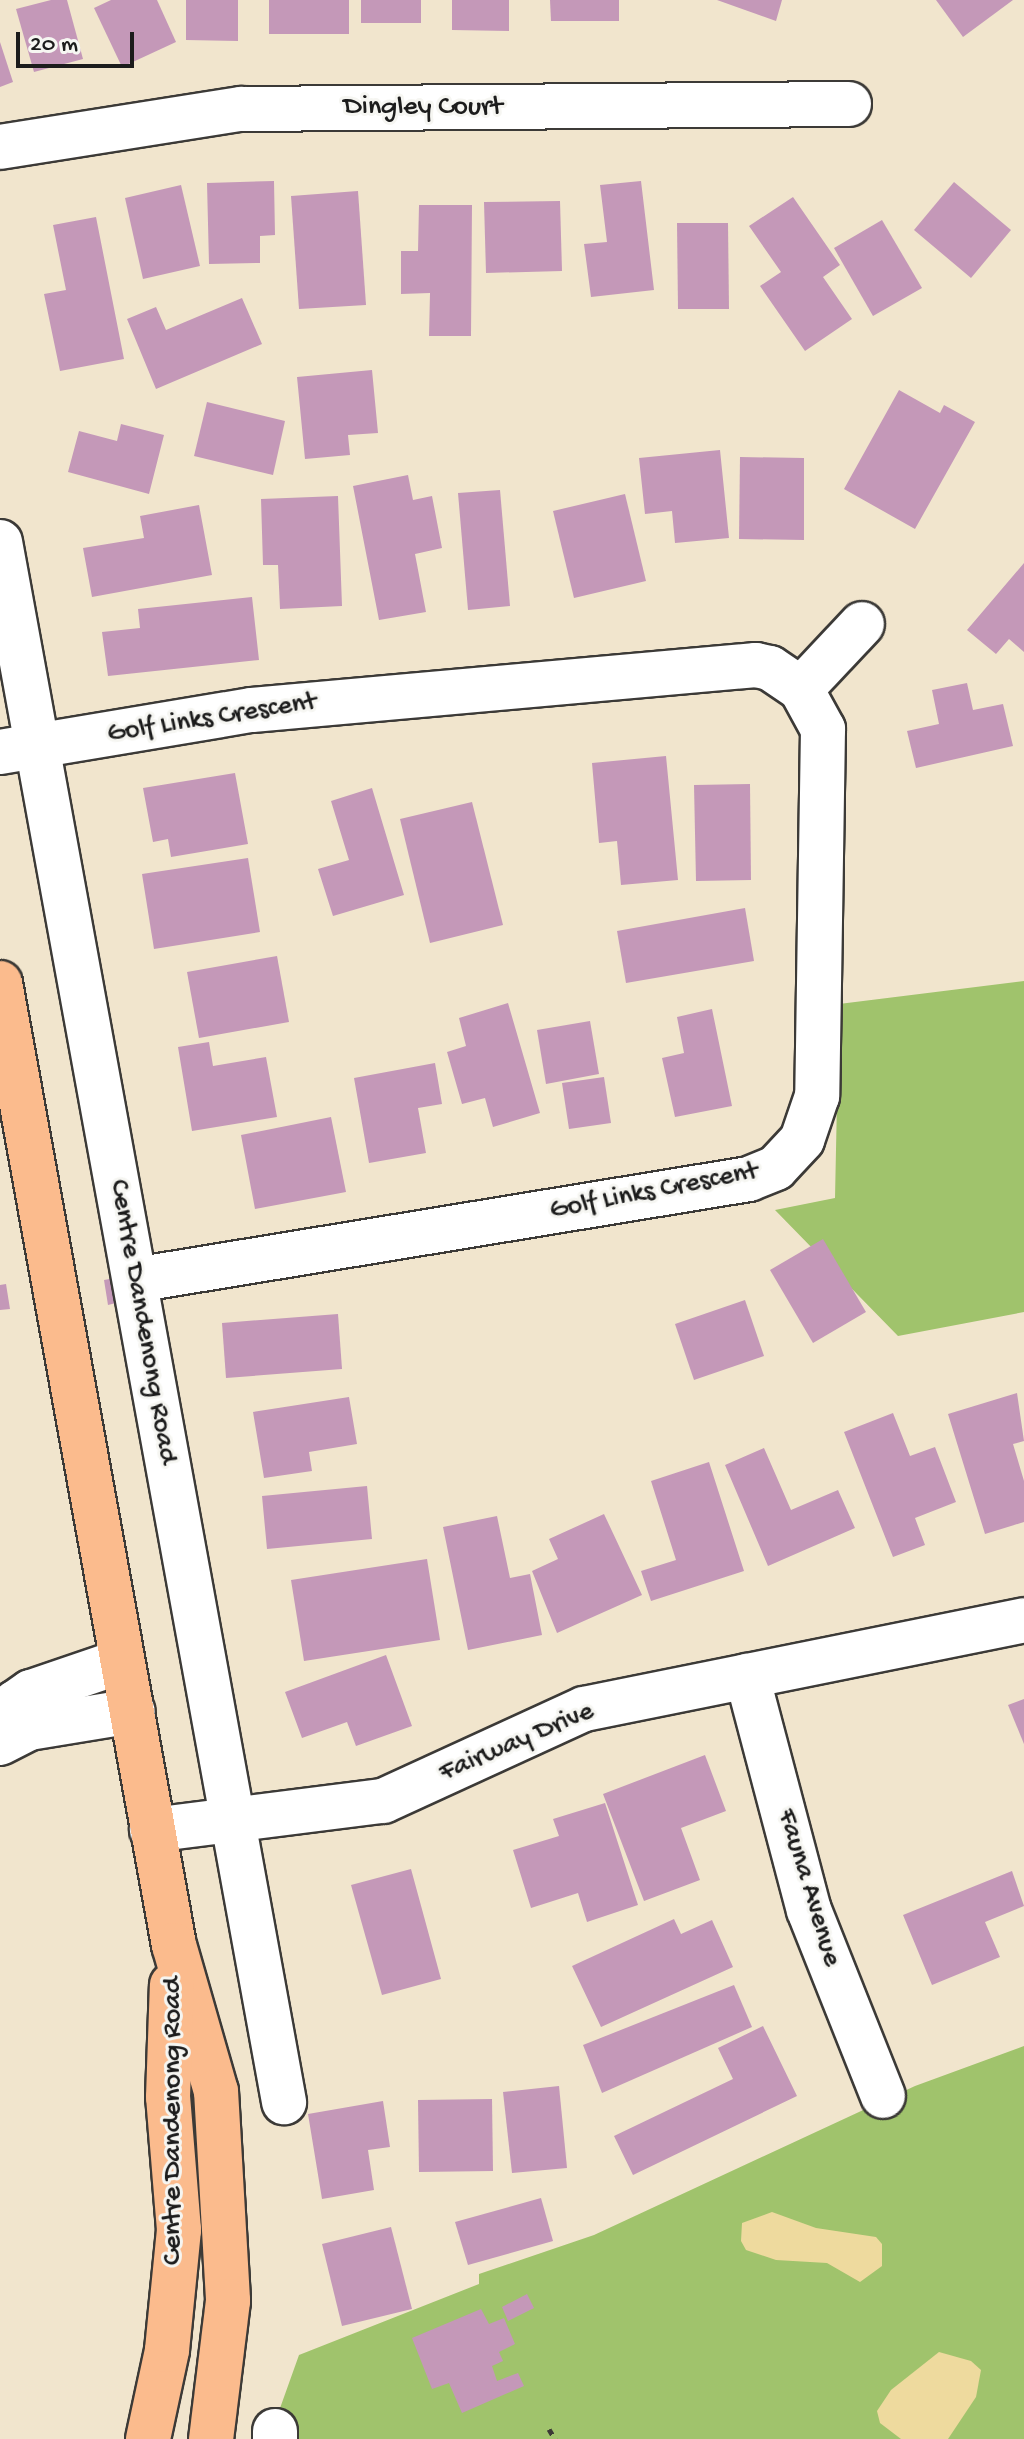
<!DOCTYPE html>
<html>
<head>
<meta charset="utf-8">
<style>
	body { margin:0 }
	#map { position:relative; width:1024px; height:2439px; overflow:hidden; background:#f1e5cd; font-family:"Gochi Hand",sans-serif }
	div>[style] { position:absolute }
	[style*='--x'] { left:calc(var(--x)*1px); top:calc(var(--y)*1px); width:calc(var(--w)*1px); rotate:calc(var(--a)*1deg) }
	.green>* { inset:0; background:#a0c36c }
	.sand>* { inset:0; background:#eeda9e }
	.building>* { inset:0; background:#c498b8 }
	.path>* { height:5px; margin-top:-2.5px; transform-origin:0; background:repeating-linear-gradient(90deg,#3c3a37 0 6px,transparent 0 12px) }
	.roads { filter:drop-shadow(2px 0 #3c3a37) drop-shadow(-2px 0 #3c3a37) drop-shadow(0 2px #3c3a37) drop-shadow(0 -2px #3c3a37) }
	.minor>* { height:44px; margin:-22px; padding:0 22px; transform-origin:22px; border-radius:22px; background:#fff }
	.major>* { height:44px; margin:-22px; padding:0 22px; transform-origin:22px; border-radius:22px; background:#fbbb8d }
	span { translate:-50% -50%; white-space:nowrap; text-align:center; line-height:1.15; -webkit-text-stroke:6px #f6f6f2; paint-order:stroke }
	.street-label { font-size:28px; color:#1c1c1c }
	.scale { position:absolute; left:16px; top:32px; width:118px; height:36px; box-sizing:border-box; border:4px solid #1c1c1c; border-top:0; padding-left:10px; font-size:24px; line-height:28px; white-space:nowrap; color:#1c1c1c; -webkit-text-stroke:6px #f6f6f2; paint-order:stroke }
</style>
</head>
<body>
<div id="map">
	<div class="green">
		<div style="clip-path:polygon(1024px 981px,1024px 1312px,898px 1336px,775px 1210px,835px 1198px,839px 1004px)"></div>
		<div style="clip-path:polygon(1024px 2046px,1024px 2439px,269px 2439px,299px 2355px,479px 2284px,479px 2274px,594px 2235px,915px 2086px)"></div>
	</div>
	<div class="sand">
		<div style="clip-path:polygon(772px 2212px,816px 2228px,876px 2237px,882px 2244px,882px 2266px,860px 2282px,827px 2263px,776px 2260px,746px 2250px,741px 2241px,742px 2223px)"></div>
		<div style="clip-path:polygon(939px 2352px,971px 2361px,981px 2370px,976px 2397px,948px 2439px,901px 2439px,880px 2423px,877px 2411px,891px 2390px)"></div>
	</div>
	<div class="building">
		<div style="clip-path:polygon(51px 0,67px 0,83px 59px,34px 72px,16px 9px)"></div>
		<div style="clip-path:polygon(111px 0,157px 0,176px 42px,122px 67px,94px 8px)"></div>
		<div style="clip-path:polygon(186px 0,238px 0,238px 41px,186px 40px)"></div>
		<div style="clip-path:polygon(269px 0,349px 0,349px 34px,269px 34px)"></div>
		<div style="clip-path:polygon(361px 0,421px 0,421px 23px,361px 23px)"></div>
		<div style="clip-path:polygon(452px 0,509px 0,509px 31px,452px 30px)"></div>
		<div style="clip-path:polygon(550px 0,619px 0,619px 21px,551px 21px)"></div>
		<div style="clip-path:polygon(717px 0,782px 0,776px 21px)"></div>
		<div style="clip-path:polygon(936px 0,1013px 0,963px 37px)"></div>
		<div style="clip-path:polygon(0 42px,13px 82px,0 87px)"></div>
		<div style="clip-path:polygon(274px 181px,275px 235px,260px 236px,260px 263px,209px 264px,207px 183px)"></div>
		<div style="clip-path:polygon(641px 181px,654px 290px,591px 297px,584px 244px,607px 242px,600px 185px)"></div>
		<div style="clip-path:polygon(954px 182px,1011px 230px,971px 278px,914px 230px)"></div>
		<div style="clip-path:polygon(181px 185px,200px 266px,143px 279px,125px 198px)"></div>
		<div style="clip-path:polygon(358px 191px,366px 305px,299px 309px,291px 196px)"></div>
		<div style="clip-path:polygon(793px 197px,840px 265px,823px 277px,852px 319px,805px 351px,760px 286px,781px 272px,749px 226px)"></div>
		<div style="clip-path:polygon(560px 201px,562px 271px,486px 273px,484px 202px)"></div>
		<div style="clip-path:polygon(419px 205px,472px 205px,471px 336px,429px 336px,430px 293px,401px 294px,401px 251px,418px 251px)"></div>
		<div style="clip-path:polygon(96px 217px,124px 359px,60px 371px,44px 294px,66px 290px,53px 225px)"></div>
		<div style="clip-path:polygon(882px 220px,922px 288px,873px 316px,834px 248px)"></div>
		<div style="clip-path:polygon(677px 223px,728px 223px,729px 309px,678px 309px)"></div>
		<div style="clip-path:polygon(242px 298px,262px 344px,156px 389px,127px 319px,156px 307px,166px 330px)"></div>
		<div style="clip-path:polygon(372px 370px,378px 433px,348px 435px,350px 455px,305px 459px,297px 377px)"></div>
		<div style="clip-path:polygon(899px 390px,940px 413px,944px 405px,975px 422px,915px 529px,844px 489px)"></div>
		<div style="clip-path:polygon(207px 402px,285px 421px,273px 475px,194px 456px)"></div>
		<div style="clip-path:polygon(121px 424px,164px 435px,149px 494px,68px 472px,79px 431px,117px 441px)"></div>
		<div style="clip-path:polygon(720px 450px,729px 538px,675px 543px,672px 511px,645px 514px,639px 458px)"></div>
		<div style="clip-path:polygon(740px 457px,804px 458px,804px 540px,739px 539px)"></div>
		<div style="clip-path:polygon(408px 475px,413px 500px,432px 496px,442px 548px,415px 554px,426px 612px,379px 620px,353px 486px)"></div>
		<div style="clip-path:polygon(500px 490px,510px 606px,468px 610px,458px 493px)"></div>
		<div style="clip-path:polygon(625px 494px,646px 581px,574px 598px,553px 511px)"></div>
		<div style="clip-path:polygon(338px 496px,342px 606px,280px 609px,278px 565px,263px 565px,261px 499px)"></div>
		<div style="clip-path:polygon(199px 505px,212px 575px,92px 597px,83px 548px,144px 538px,140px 516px)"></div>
		<div style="clip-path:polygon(1024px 563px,1024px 652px,1009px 639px,996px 654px,967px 630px)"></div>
		<div style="clip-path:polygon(252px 597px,259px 660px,108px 676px,102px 632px,140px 628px,138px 609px)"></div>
		<div style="clip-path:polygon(967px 683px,973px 710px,1003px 704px,1013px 746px,916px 768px,907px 731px,939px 724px,932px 690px)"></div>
		<div style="clip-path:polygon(666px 756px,678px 880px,621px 885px,617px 841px,599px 843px,592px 763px)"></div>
		<div style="clip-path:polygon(235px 773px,248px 844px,171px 857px,168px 839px,153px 842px,143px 788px)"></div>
		<div style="clip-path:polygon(750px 784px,751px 880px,696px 881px,694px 785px)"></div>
		<div style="clip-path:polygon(372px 788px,404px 895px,333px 916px,318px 869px,349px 860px,331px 801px)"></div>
		<div style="clip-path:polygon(472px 802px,503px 925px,430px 943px,400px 819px)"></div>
		<div style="clip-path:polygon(248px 858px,260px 932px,154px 949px,142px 874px)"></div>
		<div style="clip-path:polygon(745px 908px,754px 961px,626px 983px,617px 931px)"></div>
		<div style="clip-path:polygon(277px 956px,289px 1022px,199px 1038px,187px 972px)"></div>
		<div style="clip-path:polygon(508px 1003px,540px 1113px,493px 1127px,485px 1098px,462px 1104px,447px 1052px,466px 1046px,459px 1018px)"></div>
		<div style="clip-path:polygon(712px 1009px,732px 1106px,675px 1117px,662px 1058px,684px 1053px,677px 1017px)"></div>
		<div style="clip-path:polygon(590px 1021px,599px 1074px,546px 1084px,537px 1030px)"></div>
		<div style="clip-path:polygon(209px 1042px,213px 1066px,266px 1057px,277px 1117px,192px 1131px,178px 1047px)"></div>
		<div style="clip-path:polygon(435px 1063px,442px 1104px,418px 1108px,426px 1153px,369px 1163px,354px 1078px)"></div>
		<div style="clip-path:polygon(604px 1077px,611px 1123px,569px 1129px,562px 1083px)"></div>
		<div style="clip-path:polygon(331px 1117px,346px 1192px,255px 1209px,241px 1135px)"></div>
		<div style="clip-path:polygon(823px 1239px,866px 1312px,813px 1343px,770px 1270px)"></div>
		<div style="clip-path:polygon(115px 1278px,120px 1302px,108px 1305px,104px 1280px)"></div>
		<div style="clip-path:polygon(6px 1284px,10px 1309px,0 1310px,0 1285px)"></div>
		<div style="clip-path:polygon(745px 1300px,764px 1356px,694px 1380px,675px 1324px)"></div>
		<div style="clip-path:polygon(338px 1314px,342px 1369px,226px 1378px,222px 1323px)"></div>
		<div style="clip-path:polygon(1017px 1393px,1024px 1441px,1013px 1444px,1024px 1481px,1024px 1522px,985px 1534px,948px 1414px)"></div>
		<div style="clip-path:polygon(349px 1397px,357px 1444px,309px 1452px,312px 1471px,264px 1478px,253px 1412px)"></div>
		<div style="clip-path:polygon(893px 1413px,910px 1456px,935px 1447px,956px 1502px,915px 1518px,925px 1545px,893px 1557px,844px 1432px)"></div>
		<div style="clip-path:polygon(764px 1448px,791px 1510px,838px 1490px,855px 1528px,768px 1566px,725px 1465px)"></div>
		<div style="clip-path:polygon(709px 1462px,744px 1571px,651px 1601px,641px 1571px,676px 1560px,651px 1481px)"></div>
		<div style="clip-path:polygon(367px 1486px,372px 1539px,267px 1549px,262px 1496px)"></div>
		<div style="clip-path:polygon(604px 1514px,642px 1595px,557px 1633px,532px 1571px,558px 1559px,549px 1539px)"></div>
		<div style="clip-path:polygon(497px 1516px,510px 1578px,530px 1574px,542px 1635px,468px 1650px,443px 1527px)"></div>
		<div style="clip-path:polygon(427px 1559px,440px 1640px,304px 1661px,291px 1580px)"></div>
		<div style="clip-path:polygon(386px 1655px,412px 1726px,356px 1746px,347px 1722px,302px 1738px,285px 1692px)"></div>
		<div style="clip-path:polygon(1024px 1699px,1024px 1744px,1008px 1705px)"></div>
		<div style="clip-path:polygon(705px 1755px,726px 1811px,681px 1828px,700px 1880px,644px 1901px,603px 1794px)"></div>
		<div style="clip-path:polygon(605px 1803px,638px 1905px,587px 1922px,578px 1893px,531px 1908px,513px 1850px,559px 1836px,553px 1819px)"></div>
		<div style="clip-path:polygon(411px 1869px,441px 1979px,382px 1995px,351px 1885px)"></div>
		<div style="clip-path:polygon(1012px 1871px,1024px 1906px,985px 1922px,1000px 1957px,932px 1985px,903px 1915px)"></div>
		<div style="clip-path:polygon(674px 1919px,681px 1934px,712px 1920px,733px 1967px,601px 2027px,572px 1966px)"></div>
		<div style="clip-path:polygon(734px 1985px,752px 2027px,602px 2093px,583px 2045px)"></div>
		<div style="clip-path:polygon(763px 2026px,797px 2096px,633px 2175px,614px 2136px,733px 2079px,718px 2048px)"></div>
		<div style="clip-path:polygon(559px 2086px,567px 2168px,512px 2173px,503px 2092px)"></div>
		<div style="clip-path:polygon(492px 2099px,493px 2171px,419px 2172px,418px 2100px)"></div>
		<div style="clip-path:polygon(383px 2101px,390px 2147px,368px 2150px,374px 2190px,322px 2199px,308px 2114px)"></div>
		<div style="clip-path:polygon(541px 2198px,553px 2241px,468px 2265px,455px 2222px)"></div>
		<div style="clip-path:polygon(391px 2227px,412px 2309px,342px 2326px,322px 2244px)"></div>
		<div style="clip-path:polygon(527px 2294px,534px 2308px,508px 2321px,502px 2307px)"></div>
		<div style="clip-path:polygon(481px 2309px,489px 2324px,504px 2318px,515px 2344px,499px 2352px,503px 2361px,492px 2366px,497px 2381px,518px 2373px,524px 2386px,462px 2413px,449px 2383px,432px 2389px,412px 2338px)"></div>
	</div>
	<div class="path">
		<div style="--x:549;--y:2429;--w:12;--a:59"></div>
	</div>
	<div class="roads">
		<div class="minor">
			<div style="--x:0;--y:147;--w:244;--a:-9"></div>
			<div style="--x:241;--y:109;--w:608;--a:-0.47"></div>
			<div style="--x:0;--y:542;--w:1586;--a:79.68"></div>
			<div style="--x:801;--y:689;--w:89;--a:-46.8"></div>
			<div style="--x:0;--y:752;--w:255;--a:-9.5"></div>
			<div style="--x:252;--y:710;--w:506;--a:-5.1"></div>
			<div style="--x:756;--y:665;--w:14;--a:12"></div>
			<div style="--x:770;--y:668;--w:37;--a:34"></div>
			<div style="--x:801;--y:689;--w:46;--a:61.2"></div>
			<div style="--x:823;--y:729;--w:367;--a:90.9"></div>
			<div style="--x:817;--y:1096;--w:46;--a:108.8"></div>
			<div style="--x:802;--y:1140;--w:38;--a:133"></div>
			<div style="--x:776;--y:1168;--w:29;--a:158"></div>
			<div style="--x:749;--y:1179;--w:622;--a:170.66"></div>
			<div style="--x:747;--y:1676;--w:242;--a:75.2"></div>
			<div style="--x:809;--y:1910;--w:200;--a:68.3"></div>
			<div style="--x:0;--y:1725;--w:27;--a:-56"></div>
			<div style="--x:15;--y:1703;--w:19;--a:-35"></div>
			<div style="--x:31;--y:1692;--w:96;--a:-18.8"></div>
			<div style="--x:0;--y:1743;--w:33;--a:-27"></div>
			<div style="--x:29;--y:1728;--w:105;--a:-9.3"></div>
			<div style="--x:152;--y:1830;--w:233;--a:-7.2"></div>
			<div style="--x:383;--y:1801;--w:221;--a:-24.6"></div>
			<div style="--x:584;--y:1709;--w:449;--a:-11.4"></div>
			<div style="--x:275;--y:2431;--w:8;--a:90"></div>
		</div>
		<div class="major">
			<div style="--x:0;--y:983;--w:978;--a:79.75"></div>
			<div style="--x:174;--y:1945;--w:152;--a:74"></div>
			<div style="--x:216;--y:2091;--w:210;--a:86.7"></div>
			<div style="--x:228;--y:2301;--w:139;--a:97"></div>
			<div style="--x:148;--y:2439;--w:91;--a:-77.9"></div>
			<div style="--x:167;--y:2350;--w:121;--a:-84.3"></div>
			<div style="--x:179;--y:2230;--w:133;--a:-94.7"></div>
			<div style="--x:168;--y:2097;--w:112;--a:-88"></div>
		</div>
	</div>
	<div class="street-label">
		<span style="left:423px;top:108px">Dingley Court</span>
		<span style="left:212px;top:719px;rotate:-9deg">Golf Links Crescent</span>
		<span style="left:654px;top:1192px;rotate:-11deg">Golf Links Crescent</span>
		<span style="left:142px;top:1322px;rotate:80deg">Centre Dandenong Road</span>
		<span style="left:517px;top:1743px;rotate:-23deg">Fairway Drive</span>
		<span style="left:808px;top:1888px;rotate:73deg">Fauna Avenue</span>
		<span style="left:174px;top:2121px;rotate:-90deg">Centre Dandenong Road</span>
	</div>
	<div class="scale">20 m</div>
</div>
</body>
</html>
